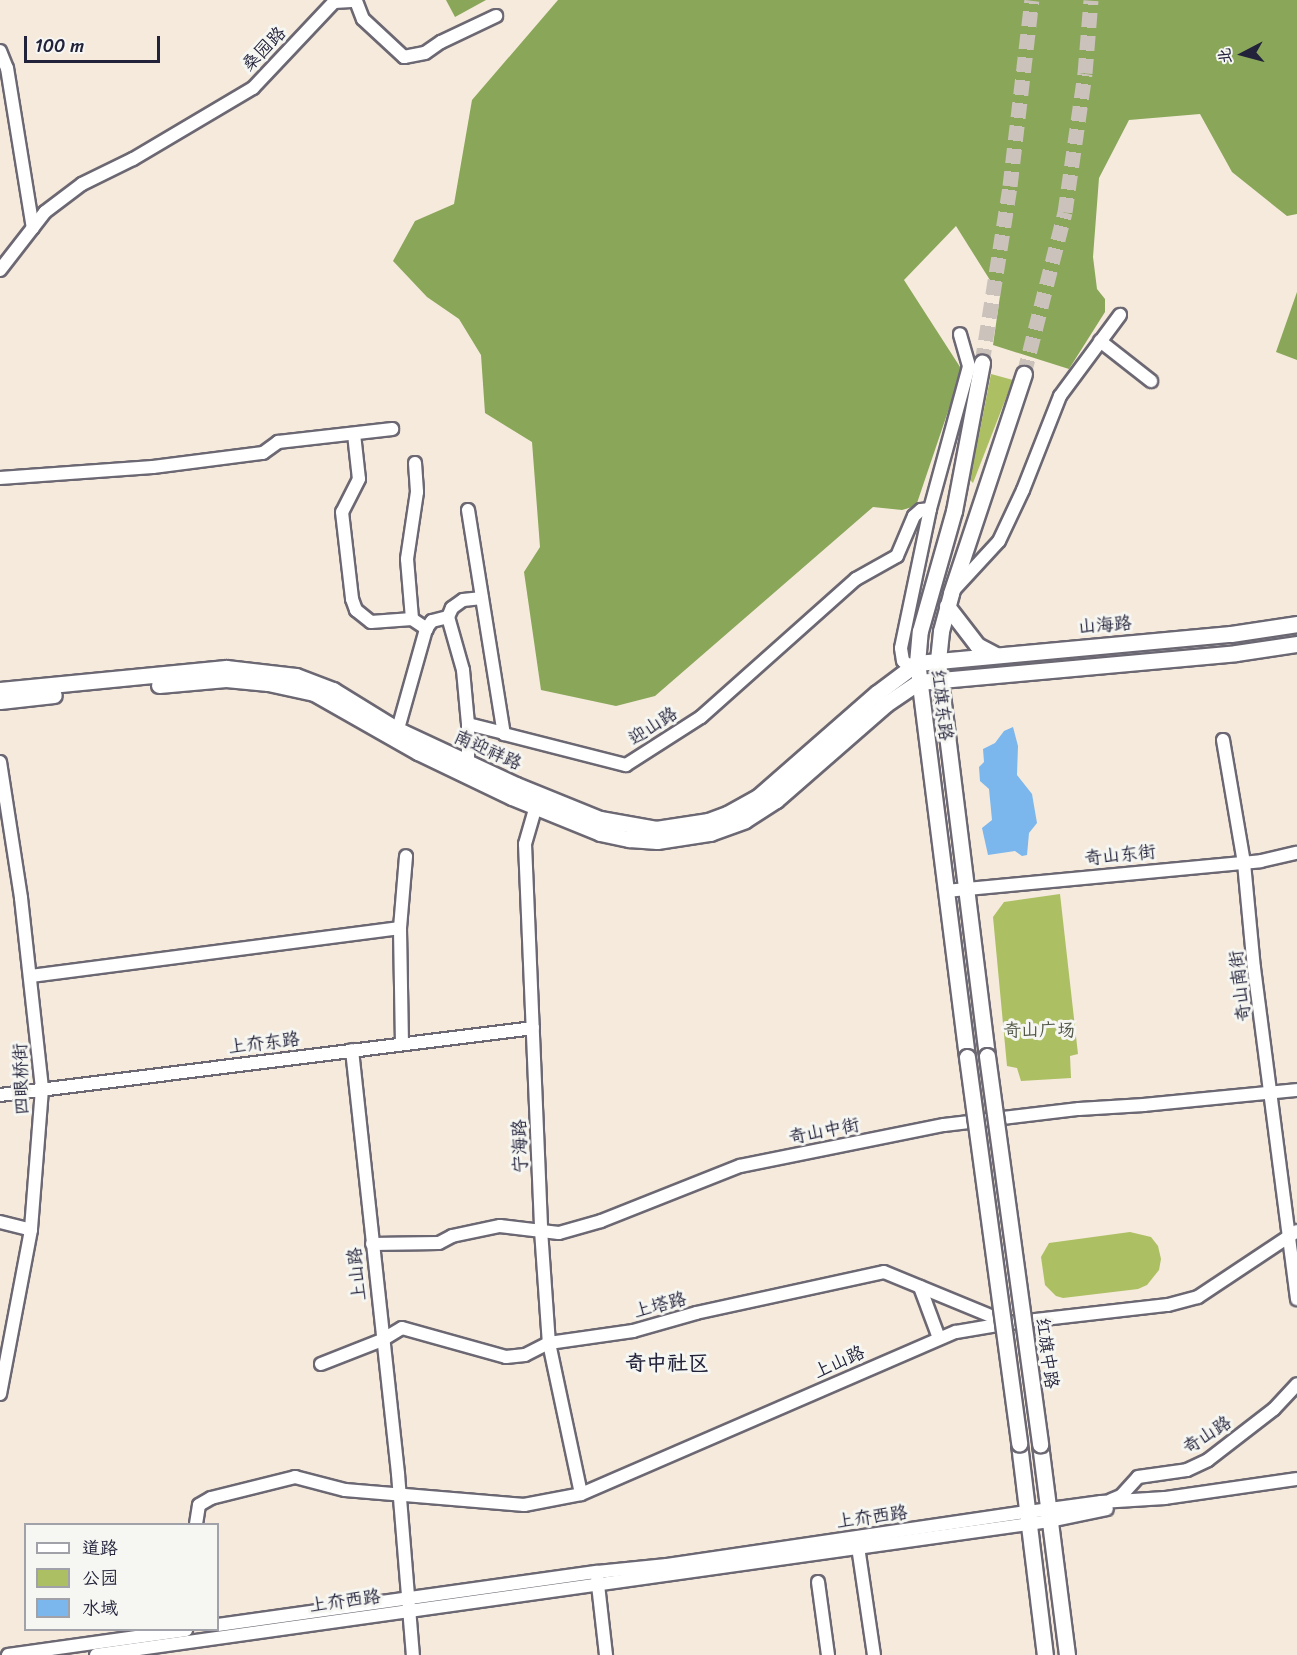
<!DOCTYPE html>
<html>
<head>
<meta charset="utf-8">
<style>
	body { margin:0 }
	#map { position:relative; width:1297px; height:1655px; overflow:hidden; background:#f5eadb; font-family:Sriracha,"LXGW WenKai TC",sans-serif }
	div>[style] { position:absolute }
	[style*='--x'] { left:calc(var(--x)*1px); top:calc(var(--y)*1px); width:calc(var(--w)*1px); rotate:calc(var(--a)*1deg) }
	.green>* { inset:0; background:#acbf63 }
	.forest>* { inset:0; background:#89a659 }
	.water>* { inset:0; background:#7bb6ed }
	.major-tunnel>* { height:15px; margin-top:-7.5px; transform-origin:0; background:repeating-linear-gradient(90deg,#cbc2bb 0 15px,transparent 0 23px) }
	.roads { filter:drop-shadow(2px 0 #6c6873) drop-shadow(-2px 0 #6c6873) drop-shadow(0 2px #6c6873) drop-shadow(0 -2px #6c6873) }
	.minor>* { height:12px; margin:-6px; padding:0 6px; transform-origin:6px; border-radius:6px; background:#fff }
	.major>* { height:15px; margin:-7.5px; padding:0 7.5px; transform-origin:7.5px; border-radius:7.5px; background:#fff }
	.bridges { filter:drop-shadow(2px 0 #6c6873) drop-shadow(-2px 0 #6c6873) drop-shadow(0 2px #6c6873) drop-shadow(0 -2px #6c6873) }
	.major-bridge>* { height:15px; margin:-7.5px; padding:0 7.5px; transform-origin:7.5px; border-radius:7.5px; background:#fff }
	span { translate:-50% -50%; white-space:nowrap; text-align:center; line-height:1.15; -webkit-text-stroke:6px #f6f6f2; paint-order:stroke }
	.street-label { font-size:18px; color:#22223b }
	.park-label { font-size:18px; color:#525949 }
	.quarter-label { font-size:21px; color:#22223b; font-weight:700 }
	.legend { position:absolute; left:24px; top:1523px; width:195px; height:108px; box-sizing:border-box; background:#f6f6f2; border:2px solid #a1a1a9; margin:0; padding:8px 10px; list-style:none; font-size:18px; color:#22223b }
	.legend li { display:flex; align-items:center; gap:12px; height:30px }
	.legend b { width:30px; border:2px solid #a1a1a9 }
	.north { position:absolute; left:1213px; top:24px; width:60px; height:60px; -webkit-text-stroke:4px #f6f6f2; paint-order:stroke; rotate:264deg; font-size:16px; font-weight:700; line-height:24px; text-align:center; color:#22223b }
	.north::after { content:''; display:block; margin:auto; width:21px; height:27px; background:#22223b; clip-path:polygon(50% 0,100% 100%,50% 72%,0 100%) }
	.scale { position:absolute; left:24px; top:36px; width:136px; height:27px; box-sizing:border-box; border:3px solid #22223b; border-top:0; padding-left:8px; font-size:18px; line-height:21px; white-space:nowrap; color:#22223b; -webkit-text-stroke:4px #f6f6f2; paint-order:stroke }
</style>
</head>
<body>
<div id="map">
	<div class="green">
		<div style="clip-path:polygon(991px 374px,1013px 380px,973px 483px,970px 480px)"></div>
		<div style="clip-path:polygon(1060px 894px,1078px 1054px,1070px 1056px,1071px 1078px,1021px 1081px,1017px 1068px,1007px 1066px,993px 917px,1004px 902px)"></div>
		<div style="clip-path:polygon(1130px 1232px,1151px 1237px,1158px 1246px,1161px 1259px,1159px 1270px,1147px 1285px,1138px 1289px,1063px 1298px,1056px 1296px,1045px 1285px,1041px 1257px,1049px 1243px)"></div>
	</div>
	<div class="forest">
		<div style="clip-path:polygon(446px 0,486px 0,455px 17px)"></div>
		<div style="clip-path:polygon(558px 0,1297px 0,1297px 214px,1287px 216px,1232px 172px,1200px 114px,1129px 120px,1099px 178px,1093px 257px,1097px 289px,1105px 299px,1105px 312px,1069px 369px,993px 345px,1000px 296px,956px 226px,904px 280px,962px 370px,916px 506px,902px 510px,873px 507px,655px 696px,616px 706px,541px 690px,524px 572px,540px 547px,532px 442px,485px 413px,481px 355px,459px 319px,427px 297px,393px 261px,415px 221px,454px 204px,472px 100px)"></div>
		<div style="clip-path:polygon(1297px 292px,1297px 360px,1276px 352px)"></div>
	</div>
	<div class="water">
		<div style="clip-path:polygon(1013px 727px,1018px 746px,1017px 775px,1032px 794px,1037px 823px,1029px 833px,1027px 855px,1022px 856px,1015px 851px,988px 855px,982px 828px,992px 820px,989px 789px,980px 781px,979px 767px,984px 762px,983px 749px,995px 743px,1004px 731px)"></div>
	</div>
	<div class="major-tunnel">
		<div style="--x:982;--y:363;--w:179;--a:-81"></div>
		<div style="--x:1010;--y:186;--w:187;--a:-83.3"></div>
		<div style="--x:1024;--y:374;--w:167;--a:-75.8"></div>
		<div style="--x:1065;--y:212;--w:140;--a:-81.8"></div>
		<div style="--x:1085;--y:73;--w:73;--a:-85.3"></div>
	</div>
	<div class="roads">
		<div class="minor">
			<div style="--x:0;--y:51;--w:18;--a:68"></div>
			<div style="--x:7;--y:68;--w:162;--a:80.8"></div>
			<div style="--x:0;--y:270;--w:73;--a:-52.2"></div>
			<div style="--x:45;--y:212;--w:46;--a:-37.1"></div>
			<div style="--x:82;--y:184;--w:57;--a:-26.1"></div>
			<div style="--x:133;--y:159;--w:139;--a:-30.6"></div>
			<div style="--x:253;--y:88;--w:118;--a:-46.7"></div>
			<div style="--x:334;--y:2;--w:22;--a:-3"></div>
			<div style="--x:356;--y:1;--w:19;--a:69"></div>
			<div style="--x:363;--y:19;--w:56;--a:42.8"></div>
			<div style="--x:404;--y:57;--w:21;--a:-11"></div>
			<div style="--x:425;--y:53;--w:19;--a:-35"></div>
			<div style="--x:441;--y:42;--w:61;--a:-25.3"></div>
			<div style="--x:1100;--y:341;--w:65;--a:38.1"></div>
			<div style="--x:354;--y:434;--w:45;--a:83.7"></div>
			<div style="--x:359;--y:479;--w:37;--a:117"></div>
			<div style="--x:342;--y:512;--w:88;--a:83.4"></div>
			<div style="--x:352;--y:599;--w:12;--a:70"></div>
			<div style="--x:356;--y:610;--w:19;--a:39"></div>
			<div style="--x:371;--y:622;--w:41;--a:-4.2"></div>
			<div style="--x:415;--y:463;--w:29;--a:86"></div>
			<div style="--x:417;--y:492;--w:68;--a:98.5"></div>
			<div style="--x:407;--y:559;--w:60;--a:85.2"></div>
			<div style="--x:412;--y:619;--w:18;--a:34"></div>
			<div style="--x:0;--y:478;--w:153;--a:-4.1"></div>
			<div style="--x:153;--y:467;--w:111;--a:-7.3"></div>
			<div style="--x:263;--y:453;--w:19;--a:-36"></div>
			<div style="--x:278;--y:442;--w:115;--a:-6.5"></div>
			<div style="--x:468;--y:510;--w:227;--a:80.9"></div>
			<div style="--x:504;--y:734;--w:126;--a:14.3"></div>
			<div style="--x:626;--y:765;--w:89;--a:-32.6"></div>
			<div style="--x:701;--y:717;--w:208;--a:-41.7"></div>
			<div style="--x:856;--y:579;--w:47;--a:-29.3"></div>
			<div style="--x:897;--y:556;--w:43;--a:-67"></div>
			<div style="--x:914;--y:516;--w:9;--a:-41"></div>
			<div style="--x:921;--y:510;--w:9;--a:-6"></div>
			<div style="--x:952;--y:592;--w:69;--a:-47.3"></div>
			<div style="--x:999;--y:541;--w:56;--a:-64.8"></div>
			<div style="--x:1023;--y:490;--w:101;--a:-68.5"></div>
			<div style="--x:1060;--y:396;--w:101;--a:-53.5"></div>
			<div style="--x:482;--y:598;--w:19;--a:174"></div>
			<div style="--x:463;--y:600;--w:14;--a:144"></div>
			<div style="--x:452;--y:608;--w:10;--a:114"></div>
			<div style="--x:448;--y:617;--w:55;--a:74.2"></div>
			<div style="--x:463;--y:670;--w:54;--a:84.7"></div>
			<div style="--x:468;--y:724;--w:33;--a:14"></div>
			<div style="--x:917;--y:663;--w:9;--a:167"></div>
			<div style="--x:908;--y:665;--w:6;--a:-141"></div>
			<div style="--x:903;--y:661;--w:13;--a:-99"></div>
			<div style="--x:901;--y:648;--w:142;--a:-78.2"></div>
			<div style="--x:930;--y:509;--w:148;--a:-74.7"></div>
			<div style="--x:969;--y:366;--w:33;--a:-106"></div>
			<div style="--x:468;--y:724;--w:39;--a:90"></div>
			<div style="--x:396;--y:736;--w:111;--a:-74.3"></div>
			<div style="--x:426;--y:629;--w:10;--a:-53"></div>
			<div style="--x:432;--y:621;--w:16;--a:-14"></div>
			<div style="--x:1223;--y:740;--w:125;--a:80.3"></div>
			<div style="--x:1244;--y:863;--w:105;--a:84.6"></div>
			<div style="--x:1254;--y:968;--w:334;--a:82.6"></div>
			<div style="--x:0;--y:762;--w:138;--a:81.2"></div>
			<div style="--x:21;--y:898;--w:192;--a:83.7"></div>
			<div style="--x:42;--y:1089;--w:141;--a:94.5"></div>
			<div style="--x:31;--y:1230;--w:167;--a:100.7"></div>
			<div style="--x:538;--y:799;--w:47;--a:106.1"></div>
			<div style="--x:525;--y:844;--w:386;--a:87.6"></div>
			<div style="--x:541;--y:1230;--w:113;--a:86"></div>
			<div style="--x:549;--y:1343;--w:154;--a:78"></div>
			<div style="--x:946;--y:891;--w:316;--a:-5.4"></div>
			<div style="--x:1261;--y:861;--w:37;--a:-13"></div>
			<div style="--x:31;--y:976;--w:372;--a:-7.4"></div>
			<div style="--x:402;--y:1044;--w:116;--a:-91"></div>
			<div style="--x:400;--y:928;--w:72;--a:-85.2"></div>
			<div style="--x:352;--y:1050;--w:426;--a:83.8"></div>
			<div style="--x:398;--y:1474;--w:182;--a:85.3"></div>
			<div style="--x:0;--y:1095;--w:537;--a:-7.16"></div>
			<div style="--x:0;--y:1222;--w:32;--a:14"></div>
			<div style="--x:372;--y:1244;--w:67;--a:-0.9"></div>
			<div style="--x:439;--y:1243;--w:15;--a:-28"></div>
			<div style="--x:452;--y:1236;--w:49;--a:-11.8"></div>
			<div style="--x:500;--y:1226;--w:59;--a:6.8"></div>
			<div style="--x:559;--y:1233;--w:44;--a:-15.9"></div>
			<div style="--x:601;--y:1221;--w:149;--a:-21.6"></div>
			<div style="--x:740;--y:1166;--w:208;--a:-11.4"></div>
			<div style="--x:944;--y:1125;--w:136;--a:-6.8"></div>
			<div style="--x:1079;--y:1109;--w:65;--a:-3.5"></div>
			<div style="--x:1144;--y:1105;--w:154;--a:-5.6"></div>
			<div style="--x:920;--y:1287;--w:54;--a:69.6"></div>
			<div style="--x:321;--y:1364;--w:66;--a:-21.5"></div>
			<div style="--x:382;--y:1340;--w:23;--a:-31"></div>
			<div style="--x:402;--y:1328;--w:108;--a:15.6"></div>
			<div style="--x:506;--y:1357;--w:19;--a:-6"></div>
			<div style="--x:525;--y:1355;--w:27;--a:-27"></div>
			<div style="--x:549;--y:1343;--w:85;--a:-8.1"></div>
			<div style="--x:633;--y:1331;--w:66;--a:-15.9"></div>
			<div style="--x:696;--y:1313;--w:192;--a:-12.3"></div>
			<div style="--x:884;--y:1272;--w:134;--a:22.4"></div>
			<div style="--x:1111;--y:1500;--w:11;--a:-22"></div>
			<div style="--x:1121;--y:1496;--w:25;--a:-48"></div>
			<div style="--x:1138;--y:1477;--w:49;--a:-8.1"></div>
			<div style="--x:1187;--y:1470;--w:23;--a:-25"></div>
			<div style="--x:1208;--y:1460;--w:83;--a:-37.7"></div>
			<div style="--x:1274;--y:1409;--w:34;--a:-47"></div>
			<div style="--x:196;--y:1524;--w:19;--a:-81"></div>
			<div style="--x:199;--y:1505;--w:14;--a:-30"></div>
			<div style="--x:211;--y:1498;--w:87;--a:-14"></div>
			<div style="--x:295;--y:1477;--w:52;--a:14.6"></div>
			<div style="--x:345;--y:1490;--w:180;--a:4.8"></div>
			<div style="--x:524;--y:1505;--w:58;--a:-10.9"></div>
			<div style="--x:581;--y:1494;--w:408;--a:-23.4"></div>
			<div style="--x:956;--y:1332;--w:54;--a:-9.6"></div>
			<div style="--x:1009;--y:1323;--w:160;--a:-6.5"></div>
			<div style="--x:1168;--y:1305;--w:31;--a:-15"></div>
			<div style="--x:1198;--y:1297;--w:119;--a:-33.7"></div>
			<div style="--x:857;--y:1540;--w:116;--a:81.6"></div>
			<div style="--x:597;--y:1576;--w:80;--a:83.5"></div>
			<div style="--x:818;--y:1582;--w:74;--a:82.2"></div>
			<div style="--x:218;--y:1625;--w:383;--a:-8"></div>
			<div style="--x:597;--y:1572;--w:70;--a:-5.7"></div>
			<div style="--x:667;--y:1565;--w:365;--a:-8.4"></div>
			<div style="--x:1028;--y:1512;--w:74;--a:-7.8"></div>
			<div style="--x:1101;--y:1502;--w:64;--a:-3.6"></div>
			<div style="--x:1165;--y:1498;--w:133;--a:-8.2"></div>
			<div style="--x:8;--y:1655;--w:180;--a:-8"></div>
			<div style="--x:96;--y:1655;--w:963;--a:-8"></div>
			<div style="--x:1050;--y:1521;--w:58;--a:-11.9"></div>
		</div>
		<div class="major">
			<div style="--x:947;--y:606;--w:49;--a:52.4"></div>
			<div style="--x:977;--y:645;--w:21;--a:28"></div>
			<div style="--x:159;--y:685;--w:67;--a:-5.1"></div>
			<div style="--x:226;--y:679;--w:42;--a:5.4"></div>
			<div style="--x:268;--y:683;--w:47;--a:12.3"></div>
			<div style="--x:314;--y:693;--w:120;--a:29.6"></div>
			<div style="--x:418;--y:752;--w:104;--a:25.6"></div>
			<div style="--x:512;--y:797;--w:95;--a:22.2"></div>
			<div style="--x:600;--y:833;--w:30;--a:12"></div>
			<div style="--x:629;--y:839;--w:28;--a:4"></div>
			<div style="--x:657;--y:841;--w:54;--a:-8.6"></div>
			<div style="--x:710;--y:833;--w:37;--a:-20"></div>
			<div style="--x:745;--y:820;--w:37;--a:-33"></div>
			<div style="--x:776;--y:800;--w:146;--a:-41.1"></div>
			<div style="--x:886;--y:704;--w:40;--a:-34"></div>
			<div style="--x:919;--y:682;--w:318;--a:-5.2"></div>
			<div style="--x:1236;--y:653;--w:62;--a:-8.4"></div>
			<div style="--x:0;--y:690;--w:227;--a:-5.6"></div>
			<div style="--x:226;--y:668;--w:70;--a:6.5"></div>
			<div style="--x:296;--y:676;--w:40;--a:21"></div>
			<div style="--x:333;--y:690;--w:74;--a:31.8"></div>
			<div style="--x:396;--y:729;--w:132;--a:25"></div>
			<div style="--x:516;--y:785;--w:91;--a:22"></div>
			<div style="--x:600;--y:819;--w:57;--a:10.1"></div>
			<div style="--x:656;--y:829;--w:53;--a:-8.7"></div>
			<div style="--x:708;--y:821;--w:20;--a:-20"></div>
			<div style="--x:727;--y:814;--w:35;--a:-29"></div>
			<div style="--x:758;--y:797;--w:158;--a:-41.2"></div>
			<div style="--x:877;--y:693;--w:50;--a:-36.9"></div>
			<div style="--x:917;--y:663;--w:315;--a:-5.3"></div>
			<div style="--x:1231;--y:634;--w:67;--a:-8.6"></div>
			<div style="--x:0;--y:701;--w:54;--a:-6.3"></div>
			<div style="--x:987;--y:1056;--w:399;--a:-97.1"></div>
			<div style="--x:938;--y:660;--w:29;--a:-84"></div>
			<div style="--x:941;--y:631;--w:39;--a:-75"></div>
			<div style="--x:951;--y:593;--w:231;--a:-71.6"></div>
			<div style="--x:967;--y:1057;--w:397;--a:-97.2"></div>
			<div style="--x:917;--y:663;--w:32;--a:-85"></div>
			<div style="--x:920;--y:631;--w:125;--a:-74.2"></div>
			<div style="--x:954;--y:511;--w:151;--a:-79.3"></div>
			<div style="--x:1019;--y:1444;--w:213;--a:83"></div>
			<div style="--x:1040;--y:1444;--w:213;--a:82.7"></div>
		</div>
	</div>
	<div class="bridges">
		<div class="major-bridge">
			<div style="--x:987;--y:1056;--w:392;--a:82.2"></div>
			<div style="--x:967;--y:1057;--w:390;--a:82.3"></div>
		</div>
	</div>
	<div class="street-label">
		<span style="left:264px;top:49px;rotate:-46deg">桑园路</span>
		<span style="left:1105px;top:625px;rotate:-5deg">山海路</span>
		<span style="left:942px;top:705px;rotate:83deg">红旗东路</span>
		<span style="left:653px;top:726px;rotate:-33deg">迎山路</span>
		<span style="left:488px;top:750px;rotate:24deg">南迎祥路</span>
		<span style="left:1120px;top:855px;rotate:-6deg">奇山东街</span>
		<span style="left:1240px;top:986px;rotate:-97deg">奇山南街</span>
		<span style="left:264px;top:1043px;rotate:-7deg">上夼东路</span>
		<span style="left:21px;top:1079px;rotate:-92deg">四眼桥街</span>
		<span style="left:824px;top:1131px;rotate:-11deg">奇山中街</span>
		<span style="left:520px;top:1146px;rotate:-92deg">宁海路</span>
		<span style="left:357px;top:1274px;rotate:-96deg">上山路</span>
		<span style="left:660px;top:1305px;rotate:-15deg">上塔路</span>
		<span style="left:1047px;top:1353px;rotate:82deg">红旗中路</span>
		<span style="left:839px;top:1362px;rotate:-24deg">上山路</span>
		<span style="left:1207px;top:1435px;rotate:-33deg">奇山路</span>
		<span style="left:872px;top:1517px;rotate:-8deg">上夼西路</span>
		<span style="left:345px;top:1601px;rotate:-8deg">上夼西路</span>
	</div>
	<div class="park-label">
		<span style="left:1039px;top:1030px">奇山广场</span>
	</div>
	<div class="quarter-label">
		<span style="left:667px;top:1363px">奇中社区</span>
	</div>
	<ul class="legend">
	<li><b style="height:8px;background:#fff"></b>道路</li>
	<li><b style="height:16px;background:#acbf63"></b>公园</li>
	<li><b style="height:16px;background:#7bb6ed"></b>水域</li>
	</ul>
	<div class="north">北</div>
	<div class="scale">100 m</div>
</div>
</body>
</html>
